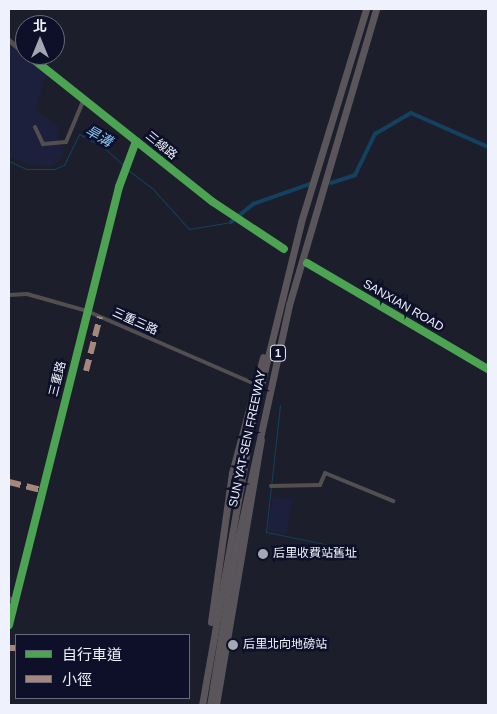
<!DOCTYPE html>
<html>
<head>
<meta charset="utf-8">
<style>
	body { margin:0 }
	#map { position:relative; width:497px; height:714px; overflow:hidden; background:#1c1e2c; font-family:Helvetica,"Noto Sans TC",sans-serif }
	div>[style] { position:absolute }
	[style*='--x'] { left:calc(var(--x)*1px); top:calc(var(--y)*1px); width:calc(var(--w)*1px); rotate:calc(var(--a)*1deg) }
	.built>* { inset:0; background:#1c203c }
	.stream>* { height:1px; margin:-0.5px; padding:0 0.5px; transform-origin:0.5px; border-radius:0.5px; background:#13415e }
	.canal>* { height:4px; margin:-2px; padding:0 2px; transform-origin:2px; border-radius:2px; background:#13415e }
	.minor>* { height:4px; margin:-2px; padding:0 2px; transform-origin:2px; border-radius:2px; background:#534e50 }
	.tertiary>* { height:4.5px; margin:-2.25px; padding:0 2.25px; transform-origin:2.25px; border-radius:2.25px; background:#534e50 }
	.motorway>* { height:7px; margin:-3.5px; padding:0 3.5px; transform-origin:3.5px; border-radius:3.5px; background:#5a555a }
	.quiet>* { height:6px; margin-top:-3px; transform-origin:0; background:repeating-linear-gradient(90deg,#a5887d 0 12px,transparent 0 18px) }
	.cycleway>* { height:8px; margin:-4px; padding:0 4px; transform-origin:4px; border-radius:4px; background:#4ca352 }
	.dots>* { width:14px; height:14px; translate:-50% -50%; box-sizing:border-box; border:2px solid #0d1028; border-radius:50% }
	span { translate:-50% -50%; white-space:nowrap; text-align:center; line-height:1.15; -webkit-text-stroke:5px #0d1028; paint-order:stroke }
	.shield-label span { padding:1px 4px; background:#0d1028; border:1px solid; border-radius:4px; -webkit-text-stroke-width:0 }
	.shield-label { font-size:11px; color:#eff2fc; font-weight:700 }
	.street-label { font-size:12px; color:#eff2fc }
	.poi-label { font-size:12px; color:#eff2fc }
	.left { translate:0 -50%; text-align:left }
	.water-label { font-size:14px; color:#87c6f4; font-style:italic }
	.frame { position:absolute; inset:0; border:10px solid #eff2fc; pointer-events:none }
	.legend { position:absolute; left:15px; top:634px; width:175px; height:65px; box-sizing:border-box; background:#0d1028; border:1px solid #676a7d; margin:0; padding:6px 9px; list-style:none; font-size:15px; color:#eff2fc }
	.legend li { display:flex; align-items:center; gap:10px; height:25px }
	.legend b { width:25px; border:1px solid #676a7d }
	.north { position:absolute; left:15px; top:15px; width:50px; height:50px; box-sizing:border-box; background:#0d1028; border:1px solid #676a7d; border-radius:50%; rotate:0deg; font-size:14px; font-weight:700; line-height:20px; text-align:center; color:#eff2fc }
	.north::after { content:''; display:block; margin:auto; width:18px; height:22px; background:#a5a8b3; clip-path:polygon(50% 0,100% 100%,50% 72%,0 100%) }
</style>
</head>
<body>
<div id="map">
	<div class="built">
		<div style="clip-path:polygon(9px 44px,47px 72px,35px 110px,60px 128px,57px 145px,64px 146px,63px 156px,52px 167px,28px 164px,9px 156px)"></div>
		<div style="clip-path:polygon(273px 497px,292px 499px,286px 535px,267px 531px)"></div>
	</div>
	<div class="stream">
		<div style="--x:9;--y:161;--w:19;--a:25"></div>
		<div style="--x:26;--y:169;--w:28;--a:0"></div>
		<div style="--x:54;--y:169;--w:11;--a:-22"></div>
		<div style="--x:64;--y:165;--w:34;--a:-64"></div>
		<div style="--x:79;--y:134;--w:26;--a:28"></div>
		<div style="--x:102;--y:146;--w:31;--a:42"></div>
		<div style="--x:128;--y:170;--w:30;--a:37"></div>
		<div style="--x:152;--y:188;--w:55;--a:47.9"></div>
		<div style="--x:189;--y:229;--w:43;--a:-9.5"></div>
		<div style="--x:280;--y:405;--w:128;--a:96.3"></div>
		<div style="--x:266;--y:532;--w:69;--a:11.6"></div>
	</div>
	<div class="canal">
		<div style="--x:331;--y:183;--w:25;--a:-18"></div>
		<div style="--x:355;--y:175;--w:46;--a:-64"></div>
		<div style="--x:375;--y:134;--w:42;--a:-30.3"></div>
		<div style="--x:411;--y:113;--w:84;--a:23.8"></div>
		<div style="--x:231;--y:222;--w:28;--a:-39"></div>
		<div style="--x:253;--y:204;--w:60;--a:-19.3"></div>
	</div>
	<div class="minor">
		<div style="--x:35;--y:127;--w:19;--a:65"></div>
		<div style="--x:43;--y:144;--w:23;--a:-5"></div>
		<div style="--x:66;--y:142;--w:47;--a:-67.3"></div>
		<div style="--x:9;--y:295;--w:18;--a:-3"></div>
		<div style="--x:27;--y:294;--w:62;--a:15.8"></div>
		<div style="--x:87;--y:311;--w:178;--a:23.5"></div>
		<div style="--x:271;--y:486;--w:49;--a:-1.2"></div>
		<div style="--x:320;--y:485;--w:13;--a:-67"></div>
		<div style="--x:325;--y:473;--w:74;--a:22.4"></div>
		<div style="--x:9;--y:598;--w:7;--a:27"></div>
		<div style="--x:9;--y:625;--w:452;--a:-75.9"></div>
		<div style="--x:119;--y:187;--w:49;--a:-69.7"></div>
	</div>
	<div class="tertiary">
		<div style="--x:9;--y:40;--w:21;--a:39"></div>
		<div style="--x:28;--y:55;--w:236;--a:38.5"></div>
		<div style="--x:213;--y:202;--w:85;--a:33.5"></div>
		<div style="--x:307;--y:263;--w:210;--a:30.4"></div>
	</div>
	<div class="motorway">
		<div style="--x:211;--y:622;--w:150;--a:-82"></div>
		<div style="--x:232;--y:473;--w:120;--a:-75"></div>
		<div style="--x:202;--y:705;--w:287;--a:-80"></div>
		<div style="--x:252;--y:422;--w:206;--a:-76.2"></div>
		<div style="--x:301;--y:222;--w:223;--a:-73"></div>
		<div style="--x:210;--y:705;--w:154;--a:-80.7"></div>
		<div style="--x:235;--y:553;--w:254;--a:-77.7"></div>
		<div style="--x:289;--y:305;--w:309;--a:-73.6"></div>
		<div style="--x:216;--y:705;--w:269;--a:-80.4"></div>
	</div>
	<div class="quiet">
		<div style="--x:86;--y:371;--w:56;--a:-75.5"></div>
		<div style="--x:9;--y:482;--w:32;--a:14"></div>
		<div style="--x:9;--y:648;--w:7;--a:0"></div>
	</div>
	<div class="cycleway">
		<div style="--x:28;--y:55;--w:236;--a:38.5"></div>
		<div style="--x:213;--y:202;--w:85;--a:33.5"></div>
		<div style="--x:307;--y:263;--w:210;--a:30.4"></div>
		<div style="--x:9;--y:625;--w:452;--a:-75.9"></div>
		<div style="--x:119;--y:187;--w:49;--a:-69.7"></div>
	</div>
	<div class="dots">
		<div style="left:263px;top:554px;background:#a5a8b3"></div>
		<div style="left:233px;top:645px;background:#a5a8b3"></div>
	</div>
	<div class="shield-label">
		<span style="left:278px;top:353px">1</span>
	</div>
	<div class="street-label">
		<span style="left:161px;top:146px;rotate:39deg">三線路</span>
		<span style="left:403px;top:306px;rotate:30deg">SANXIAN ROAD</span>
		<span style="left:135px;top:322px;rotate:24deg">三重三路</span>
		<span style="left:58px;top:379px;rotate:-76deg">三重路</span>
		<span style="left:248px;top:439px;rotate:-78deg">SUN YAT-SEN FREEWAY</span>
	</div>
	<div class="poi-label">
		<span class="left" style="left:273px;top:554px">后里收費站舊址</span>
		<span class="left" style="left:243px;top:645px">后里北向地磅站</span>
	</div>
	<div class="water-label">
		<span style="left:99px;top:136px;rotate:29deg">旱溝</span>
	</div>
	<div class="frame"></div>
	<ul class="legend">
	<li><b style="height:6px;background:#4ca352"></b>自行車道</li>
	<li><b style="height:6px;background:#a5887d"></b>小徑</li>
	</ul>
	<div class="north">北</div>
</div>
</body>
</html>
